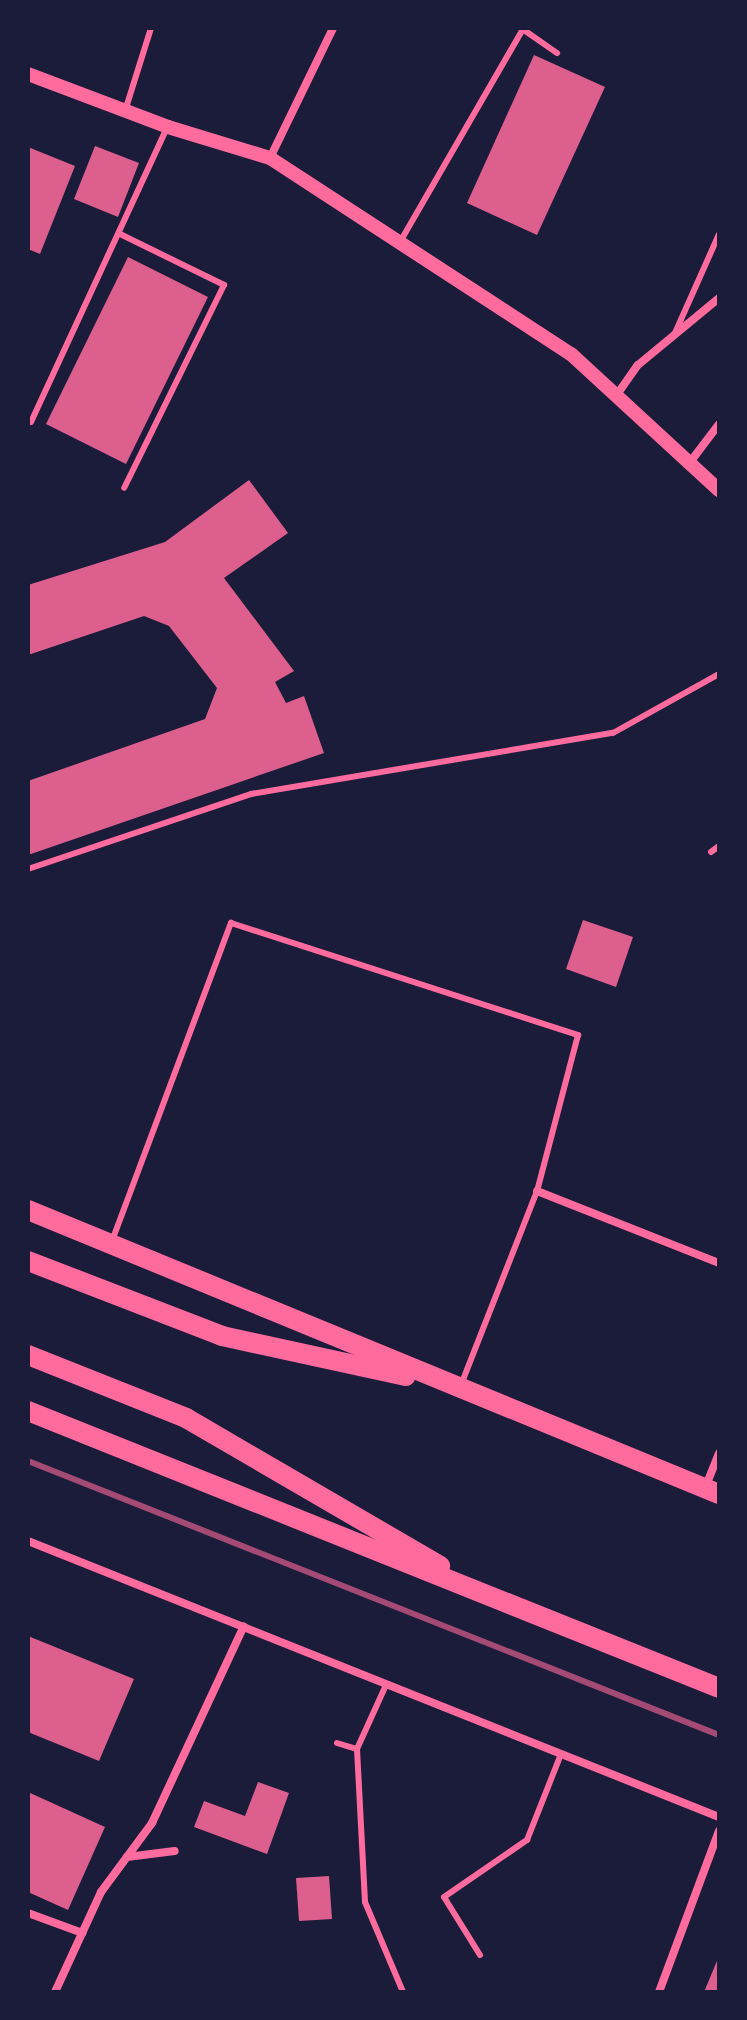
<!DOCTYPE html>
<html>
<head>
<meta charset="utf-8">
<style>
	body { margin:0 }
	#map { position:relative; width:747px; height:2020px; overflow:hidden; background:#1b1b3a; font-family:Inter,sans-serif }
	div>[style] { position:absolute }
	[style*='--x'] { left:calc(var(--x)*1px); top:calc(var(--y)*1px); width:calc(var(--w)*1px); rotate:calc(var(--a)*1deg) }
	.building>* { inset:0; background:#dd5f8e }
	.service>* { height:6px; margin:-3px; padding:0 3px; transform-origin:3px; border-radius:3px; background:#ff6b9d }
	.minor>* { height:8px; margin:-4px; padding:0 4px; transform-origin:4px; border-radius:4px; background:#ff6b9d }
	.tertiary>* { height:14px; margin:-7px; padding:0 7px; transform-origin:7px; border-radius:7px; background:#ff6b9d }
	.primary>* { height:20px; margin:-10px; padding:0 10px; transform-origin:10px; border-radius:10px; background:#ff6b9d }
	.rail>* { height:6px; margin:-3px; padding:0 3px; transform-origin:3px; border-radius:3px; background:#a44b75 }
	span { translate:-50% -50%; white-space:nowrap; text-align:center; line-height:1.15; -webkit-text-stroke:6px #1b1b3a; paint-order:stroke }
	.frame { position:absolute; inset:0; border:30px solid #1b1b3a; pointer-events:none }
</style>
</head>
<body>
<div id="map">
	<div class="building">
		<div style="clip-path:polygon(534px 55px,605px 87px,537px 235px,467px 203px)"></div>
		<div style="clip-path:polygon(95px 146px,139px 163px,118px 217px,74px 199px)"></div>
		<div style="clip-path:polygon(28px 147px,75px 166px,40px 254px,28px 249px)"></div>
		<div style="clip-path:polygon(128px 257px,208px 297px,126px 464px,46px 424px)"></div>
		<div style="clip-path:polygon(249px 480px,288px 533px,224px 578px,294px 671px,275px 682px,286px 703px,304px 696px,324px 753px,28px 855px,28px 781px,205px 719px,217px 688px,169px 626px,144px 616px,28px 655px,28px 585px,165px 542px)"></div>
		<div style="clip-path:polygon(583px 920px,633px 937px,616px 987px,566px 969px)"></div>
		<div style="clip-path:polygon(28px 1636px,134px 1679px,99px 1761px,28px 1732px)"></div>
		<div style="clip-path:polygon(258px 1782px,289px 1793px,267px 1854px,194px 1827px,204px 1801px,245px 1816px)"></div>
		<div style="clip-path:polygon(28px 1792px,105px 1827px,68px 1910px,28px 1892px)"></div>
		<div style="clip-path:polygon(329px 1876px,332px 1919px,299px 1921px,296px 1878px)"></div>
		<div style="clip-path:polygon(719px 1956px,719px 1992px,704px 1992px)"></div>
	</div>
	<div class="service">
		<div style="--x:521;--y:28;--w:44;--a:34.8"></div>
		<div style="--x:125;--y:111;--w:87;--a:-72.6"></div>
		<div style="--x:120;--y:234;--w:116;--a:26.1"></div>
		<div style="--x:224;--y:285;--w:226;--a:116.2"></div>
		<div style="--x:400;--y:242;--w:246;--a:-60"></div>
		<div style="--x:675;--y:333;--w:108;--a:-66"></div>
		<div style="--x:31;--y:422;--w:324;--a:-65.2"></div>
		<div style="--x:711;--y:852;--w:10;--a:-37"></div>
		<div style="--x:28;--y:869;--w:235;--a:-18.6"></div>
		<div style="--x:251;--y:794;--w:367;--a:-9.6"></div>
		<div style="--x:613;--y:733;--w:121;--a:-29.1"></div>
		<div style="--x:112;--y:1241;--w:340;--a:-69.5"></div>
		<div style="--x:231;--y:923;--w:365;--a:17.9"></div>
		<div style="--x:578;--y:1035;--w:161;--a:104.7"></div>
		<div style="--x:537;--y:1191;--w:208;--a:111.4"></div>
		<div style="--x:386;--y:1685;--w:70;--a:114.4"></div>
		<div style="--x:357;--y:1749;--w:153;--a:87"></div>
		<div style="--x:365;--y:1902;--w:98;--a:67.1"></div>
		<div style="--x:337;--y:1743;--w:21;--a:17"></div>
		<div style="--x:480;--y:1955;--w:68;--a:-121.8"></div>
		<div style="--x:444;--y:1897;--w:101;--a:-34.5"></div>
		<div style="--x:527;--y:1840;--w:92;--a:-68.4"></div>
	</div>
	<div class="minor">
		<div style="--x:270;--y:158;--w:144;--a:-64.1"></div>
		<div style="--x:616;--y:396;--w:38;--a:-55"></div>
		<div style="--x:638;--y:365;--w:105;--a:-39.6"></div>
		<div style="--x:691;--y:461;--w:46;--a:-52.9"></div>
		<div style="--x:537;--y:1191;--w:196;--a:21.6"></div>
		<div style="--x:705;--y:1488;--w:38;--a:-68"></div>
		<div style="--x:28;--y:1541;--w:744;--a:21.77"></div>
		<div style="--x:127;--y:1857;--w:48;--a:-7.1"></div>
		<div style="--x:28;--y:1913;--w:58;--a:20.3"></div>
		<div style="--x:55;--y:1992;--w:110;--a:-65.3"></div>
		<div style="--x:101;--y:1892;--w:86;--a:-53.5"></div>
		<div style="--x:152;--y:1823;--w:217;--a:-65"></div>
		<div style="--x:659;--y:1992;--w:172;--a:-69.6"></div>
	</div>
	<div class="tertiary">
		<div style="--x:28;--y:74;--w:150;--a:20.7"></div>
		<div style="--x:168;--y:127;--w:107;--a:16.9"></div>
		<div style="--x:270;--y:158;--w:359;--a:33.1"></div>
		<div style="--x:571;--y:354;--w:201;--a:42.6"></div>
	</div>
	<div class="primary">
		<div style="--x:28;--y:1210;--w:747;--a:22.34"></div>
		<div style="--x:28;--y:1261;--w:208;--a:21.1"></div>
		<div style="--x:222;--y:1336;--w:188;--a:12.3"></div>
		<div style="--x:28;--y:1355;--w:170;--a:21.7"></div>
		<div style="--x:186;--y:1418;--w:294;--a:30.2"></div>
		<div style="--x:28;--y:1411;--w:744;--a:21.84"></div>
	</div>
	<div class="rail">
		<div style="--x:28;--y:1461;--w:743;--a:21.63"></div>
	</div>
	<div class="frame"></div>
</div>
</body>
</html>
